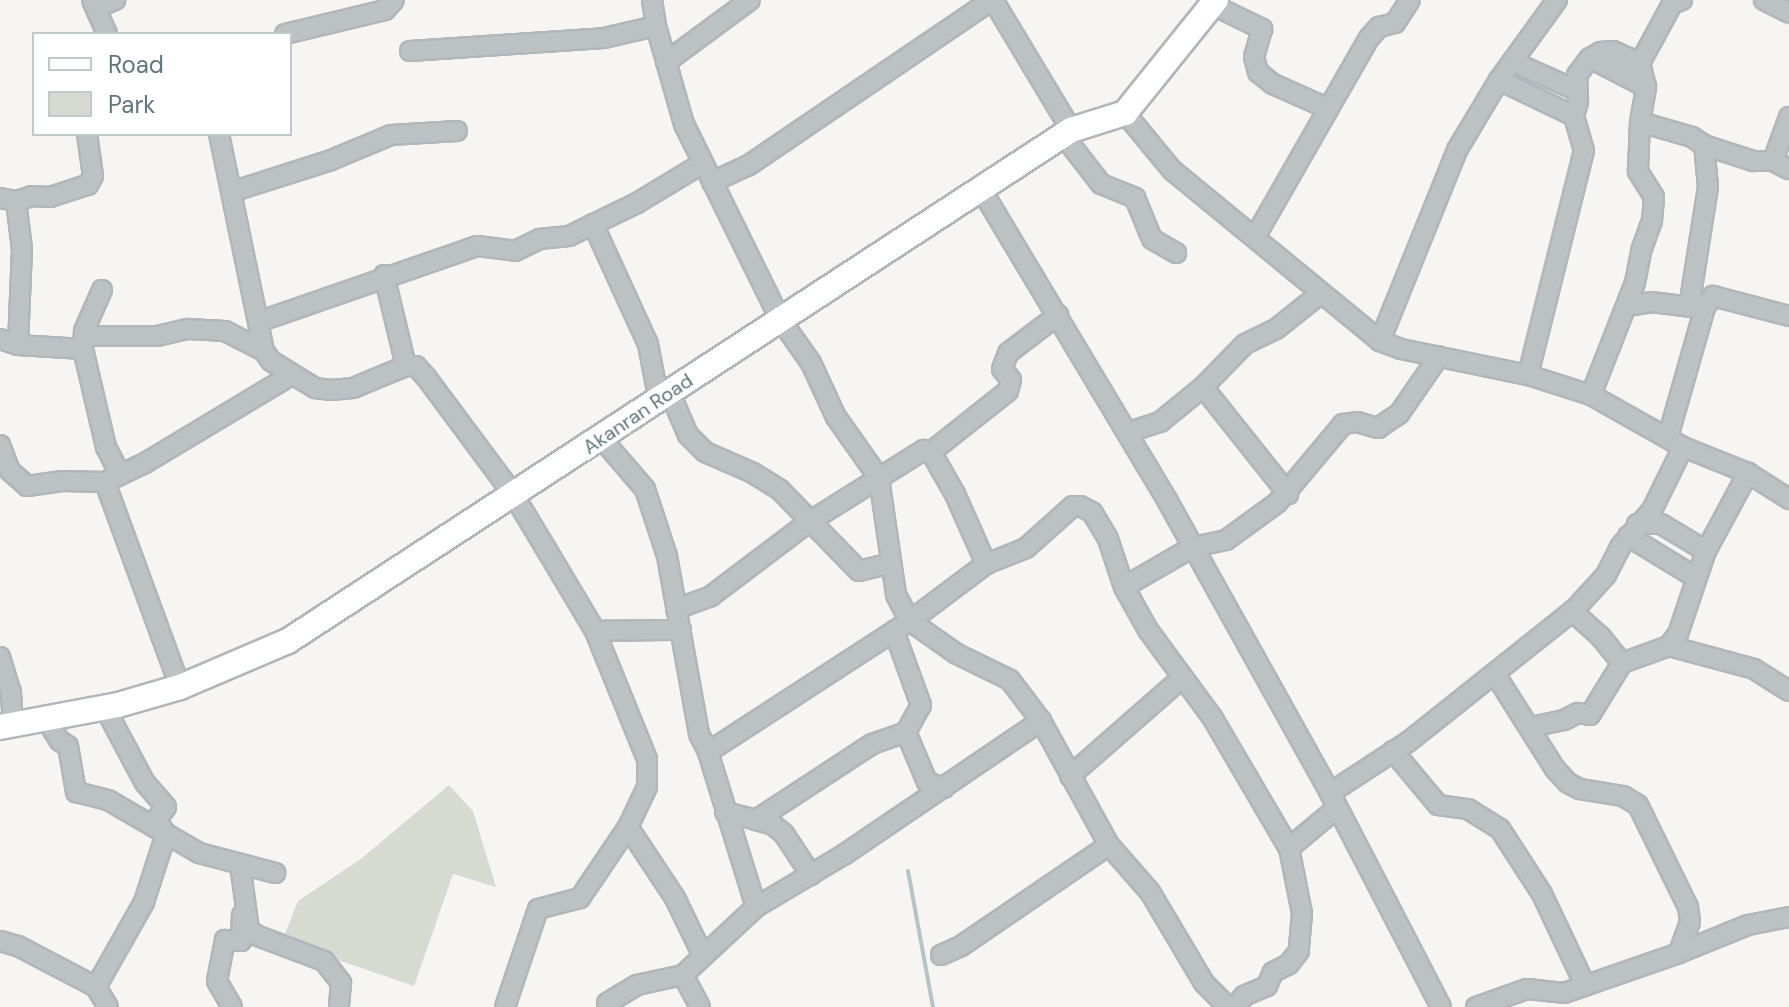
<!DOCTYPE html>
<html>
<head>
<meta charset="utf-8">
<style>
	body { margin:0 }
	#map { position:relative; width:1789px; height:1007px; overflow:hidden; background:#f6f5f2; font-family:"DM Sans",sans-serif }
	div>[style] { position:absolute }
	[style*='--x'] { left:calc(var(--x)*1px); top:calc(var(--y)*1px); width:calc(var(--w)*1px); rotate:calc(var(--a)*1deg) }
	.green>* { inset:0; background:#d6dad1 }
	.stream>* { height:4px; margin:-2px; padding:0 2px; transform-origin:2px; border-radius:2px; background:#b4c3c5 }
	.roads { filter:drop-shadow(2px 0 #b0b6b9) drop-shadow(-2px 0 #b0b6b9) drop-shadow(0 2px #b0b6b9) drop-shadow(0 -2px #b0b6b9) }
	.minor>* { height:18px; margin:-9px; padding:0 9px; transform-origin:9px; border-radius:9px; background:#bcc2c4 }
	.major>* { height:24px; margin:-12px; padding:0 12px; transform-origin:12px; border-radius:12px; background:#fff }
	span { translate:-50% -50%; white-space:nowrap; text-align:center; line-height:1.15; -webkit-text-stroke:8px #fff; paint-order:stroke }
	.street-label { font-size:20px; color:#61767c }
	.legend { position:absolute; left:32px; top:32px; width:260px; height:104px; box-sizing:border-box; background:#fff; border:2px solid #c0c8cb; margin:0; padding:10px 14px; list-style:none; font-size:24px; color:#61767c }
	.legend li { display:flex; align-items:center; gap:16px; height:40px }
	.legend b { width:40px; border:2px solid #c0c8cb }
</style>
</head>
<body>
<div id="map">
	<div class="green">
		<div style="clip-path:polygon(449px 785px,473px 811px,496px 887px,453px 874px,414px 986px,282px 941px,298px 901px,362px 858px)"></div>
	</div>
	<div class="stream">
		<div style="--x:908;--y:871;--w:138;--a:79.6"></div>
	</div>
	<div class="roads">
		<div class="minor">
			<div style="--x:92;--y:0;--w:37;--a:66"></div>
			<div style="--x:652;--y:0;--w:26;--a:81"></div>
			<div style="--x:656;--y:26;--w:102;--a:74.1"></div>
			<div style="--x:684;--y:124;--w:217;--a:63.8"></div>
			<div style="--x:780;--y:319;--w:54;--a:54.8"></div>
			<div style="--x:811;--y:363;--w:60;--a:65.2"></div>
			<div style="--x:836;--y:417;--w:75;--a:54.8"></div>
			<div style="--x:879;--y:478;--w:118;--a:81.7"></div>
			<div style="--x:896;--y:595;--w:30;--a:62"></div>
			<div style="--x:910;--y:621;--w:57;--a:35.1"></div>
			<div style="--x:957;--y:654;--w:59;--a:26.1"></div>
			<div style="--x:1010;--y:680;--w:51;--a:52.9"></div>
			<div style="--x:1041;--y:721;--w:141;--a:61.3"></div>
			<div style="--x:1109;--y:845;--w:62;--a:48.9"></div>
			<div style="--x:1150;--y:892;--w:106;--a:59.3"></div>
			<div style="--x:1204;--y:983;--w:34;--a:45"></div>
			<div style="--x:993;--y:0;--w:152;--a:59"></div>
			<div style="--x:1764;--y:0;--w:28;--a:27"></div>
			<div style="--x:1213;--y:5;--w:55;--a:26.1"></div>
			<div style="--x:1262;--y:29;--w:29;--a:106"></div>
			<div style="--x:1254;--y:57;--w:16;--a:75"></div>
			<div style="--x:1258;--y:72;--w:19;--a:39"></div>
			<div style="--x:1273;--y:84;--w:59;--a:24"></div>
			<div style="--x:96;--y:8;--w:21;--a:-23"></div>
			<div style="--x:285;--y:34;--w:103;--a:-13.5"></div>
			<div style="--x:385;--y:10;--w:13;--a:-48"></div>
			<div style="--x:410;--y:51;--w:194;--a:-3.8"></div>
			<div style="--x:604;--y:38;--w:53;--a:-13"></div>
			<div style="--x:1590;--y:58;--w:63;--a:27.4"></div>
			<div style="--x:666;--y:62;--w:104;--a:-36.4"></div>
			<div style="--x:1513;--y:62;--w:71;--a:24"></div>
			<div style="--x:1499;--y:80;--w:83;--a:25.6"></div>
			<div style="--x:1125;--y:113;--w:74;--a:50.5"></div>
			<div style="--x:1172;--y:170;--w:269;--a:39.4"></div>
			<div style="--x:1380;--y:341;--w:22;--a:21"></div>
			<div style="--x:1401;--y:349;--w:130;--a:11.6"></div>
			<div style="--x:1528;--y:375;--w:66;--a:17.6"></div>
			<div style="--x:1591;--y:395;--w:106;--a:29.5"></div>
			<div style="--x:1683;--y:447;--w:70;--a:21.8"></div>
			<div style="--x:1748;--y:473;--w:49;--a:32.4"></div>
			<div style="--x:1640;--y:122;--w:54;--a:16.1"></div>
			<div style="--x:1692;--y:137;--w:14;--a:34"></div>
			<div style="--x:1704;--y:145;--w:52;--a:18.1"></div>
			<div style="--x:1753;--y:161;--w:20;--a:0"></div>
			<div style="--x:1773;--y:161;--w:18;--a:27"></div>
			<div style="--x:219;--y:134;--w:222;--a:78.3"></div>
			<div style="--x:264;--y:351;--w:12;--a:55"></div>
			<div style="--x:271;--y:361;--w:52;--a:31.5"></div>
			<div style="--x:315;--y:388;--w:16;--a:7"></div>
			<div style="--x:331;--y:390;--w:22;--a:-5"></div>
			<div style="--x:353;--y:388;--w:57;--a:-22.5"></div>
			<div style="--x:1063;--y:135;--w:62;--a:52.2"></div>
			<div style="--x:1101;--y:184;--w:37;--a:22"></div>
			<div style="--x:1135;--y:198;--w:44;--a:67.5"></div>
			<div style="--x:1152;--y:239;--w:28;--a:30"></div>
			<div style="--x:1773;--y:161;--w:47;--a:-70"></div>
			<div style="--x:712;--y:182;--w:41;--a:-24.7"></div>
			<div style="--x:749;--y:165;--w:294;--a:-34.2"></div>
			<div style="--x:981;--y:189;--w:362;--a:59.1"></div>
			<div style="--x:1167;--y:500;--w:335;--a:60.9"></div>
			<div style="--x:1330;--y:793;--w:241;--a:62.6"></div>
			<div style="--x:231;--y:192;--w:105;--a:-17.7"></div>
			<div style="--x:331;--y:160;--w:65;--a:-22.6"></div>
			<div style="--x:391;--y:135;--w:66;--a:-3.5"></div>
			<div style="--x:0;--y:198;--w:16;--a:11"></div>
			<div style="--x:16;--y:201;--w:17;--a:-17"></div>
			<div style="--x:32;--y:196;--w:18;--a:3"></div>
			<div style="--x:50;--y:197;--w:40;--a:-18"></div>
			<div style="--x:88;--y:185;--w:10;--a:-61"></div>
			<div style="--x:93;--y:176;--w:42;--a:-98.1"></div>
			<div style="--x:16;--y:201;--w:48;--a:82.9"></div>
			<div style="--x:22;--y:249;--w:96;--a:92.4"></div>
			<div style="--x:593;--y:224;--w:132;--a:65.4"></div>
			<div style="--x:648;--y:344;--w:58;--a:79.1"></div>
			<div style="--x:1255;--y:237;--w:229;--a:-60.2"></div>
			<div style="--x:1369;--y:38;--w:15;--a:-48"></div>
			<div style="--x:1379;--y:27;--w:16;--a:-14"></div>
			<div style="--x:1395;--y:23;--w:27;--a:-57"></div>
			<div style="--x:384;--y:275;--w:94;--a:76.4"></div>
			<div style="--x:406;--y:366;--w:10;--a:0"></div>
			<div style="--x:416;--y:366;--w:15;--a:48"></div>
			<div style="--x:426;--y:377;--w:146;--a:53.4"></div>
			<div style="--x:513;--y:494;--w:62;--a:58.9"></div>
			<div style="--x:545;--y:547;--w:98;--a:59.2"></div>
			<div style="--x:595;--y:631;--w:138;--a:67.9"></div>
			<div style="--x:647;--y:759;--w:28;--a:90"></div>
			<div style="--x:647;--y:787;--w:44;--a:115.4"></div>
			<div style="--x:628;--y:827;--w:86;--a:124.1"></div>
			<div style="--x:580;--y:898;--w:43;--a:165.3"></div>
			<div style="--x:538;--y:909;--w:103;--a:108.6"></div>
			<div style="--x:102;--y:290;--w:45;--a:113.7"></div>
			<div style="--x:84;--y:331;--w:18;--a:93"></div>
			<div style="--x:83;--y:349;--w:101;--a:76.8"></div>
			<div style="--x:106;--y:447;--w:31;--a:63"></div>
			<div style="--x:1627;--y:306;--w:24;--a:-9"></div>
			<div style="--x:1651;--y:302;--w:38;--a:7"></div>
			<div style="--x:1689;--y:307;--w:9;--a:-18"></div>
			<div style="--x:1689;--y:307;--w:121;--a:-81"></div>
			<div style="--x:1708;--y:187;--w:42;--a:-95.4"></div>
			<div style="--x:258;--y:322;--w:232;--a:-19.1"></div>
			<div style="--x:477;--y:246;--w:38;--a:7"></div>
			<div style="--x:515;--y:251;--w:28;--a:-26"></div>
			<div style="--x:540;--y:239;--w:29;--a:-6"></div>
			<div style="--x:569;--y:236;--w:76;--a:-25.9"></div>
			<div style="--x:637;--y:203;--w:77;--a:-31.2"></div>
			<div style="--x:84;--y:336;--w:73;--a:0"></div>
			<div style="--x:157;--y:336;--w:32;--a:-13"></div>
			<div style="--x:188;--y:329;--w:37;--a:3"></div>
			<div style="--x:225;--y:331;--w:44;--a:27.1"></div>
			<div style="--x:0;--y:339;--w:19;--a:18"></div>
			<div style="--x:18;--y:345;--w:65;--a:3.5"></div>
			<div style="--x:1380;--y:341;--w:206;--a:-68"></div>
			<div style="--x:1457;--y:150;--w:82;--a:-59"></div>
			<div style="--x:1499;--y:80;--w:99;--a:-54.1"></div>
			<div style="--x:1528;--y:375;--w:231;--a:-76"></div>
			<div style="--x:1584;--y:151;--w:36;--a:-106"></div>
			<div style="--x:1574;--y:116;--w:15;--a:-74"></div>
			<div style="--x:1578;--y:102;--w:27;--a:-92"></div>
			<div style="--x:1577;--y:75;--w:21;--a:-53"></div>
			<div style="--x:1590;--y:58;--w:13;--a:-29"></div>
			<div style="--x:1601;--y:52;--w:12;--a:-5"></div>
			<div style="--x:1613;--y:51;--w:30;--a:24"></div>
			<div style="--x:1203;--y:387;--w:137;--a:51.5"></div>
			<div style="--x:670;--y:393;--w:46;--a:66.8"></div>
			<div style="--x:688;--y:435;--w:24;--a:45"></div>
			<div style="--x:705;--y:452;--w:52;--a:23.6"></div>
			<div style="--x:753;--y:473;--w:32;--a:32"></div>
			<div style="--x:780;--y:490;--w:113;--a:45.7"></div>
			<div style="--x:859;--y:571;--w:32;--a:-14"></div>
			<div style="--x:1591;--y:395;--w:120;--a:-68.6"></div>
			<div style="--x:1635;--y:283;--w:33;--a:-79"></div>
			<div style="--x:1641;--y:251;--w:32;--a:-70"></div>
			<div style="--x:1652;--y:221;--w:24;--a:-85"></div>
			<div style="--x:1654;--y:197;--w:31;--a:-122"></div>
			<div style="--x:1638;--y:171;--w:49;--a:-87.7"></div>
			<div style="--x:1640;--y:122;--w:36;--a:-80"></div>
			<div style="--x:1646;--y:87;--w:25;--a:-104"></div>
			<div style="--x:1640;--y:63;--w:67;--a:-61.5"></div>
			<div style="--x:1672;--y:4;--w:11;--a:-22"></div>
			<div style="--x:1129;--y:432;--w:33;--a:-18"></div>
			<div style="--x:1160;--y:422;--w:55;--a:-39.1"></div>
			<div style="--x:1203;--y:387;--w:60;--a:-45.7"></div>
			<div style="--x:1245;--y:344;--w:34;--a:-26"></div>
			<div style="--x:1276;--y:329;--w:56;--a:-38.5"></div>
			<div style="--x:1668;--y:437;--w:135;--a:-74.1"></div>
			<div style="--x:1705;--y:307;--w:14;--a:-54"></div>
			<div style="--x:1713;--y:296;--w:79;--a:14.7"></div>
			<div style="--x:602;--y:439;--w:66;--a:49.3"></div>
			<div style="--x:645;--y:489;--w:71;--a:71.8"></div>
			<div style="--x:667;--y:556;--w:181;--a:79.8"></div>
			<div style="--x:699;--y:734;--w:20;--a:63"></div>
			<div style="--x:708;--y:752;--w:162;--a:72.8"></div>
			<div style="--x:0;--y:445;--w:28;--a:69"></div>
			<div style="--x:10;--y:471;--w:23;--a:41"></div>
			<div style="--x:27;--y:486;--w:36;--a:-8"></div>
			<div style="--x:63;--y:481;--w:42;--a:1.4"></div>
			<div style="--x:105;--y:482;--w:44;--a:-25.4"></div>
			<div style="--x:145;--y:463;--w:169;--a:-31"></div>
			<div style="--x:931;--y:452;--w:48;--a:60.3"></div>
			<div style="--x:955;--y:494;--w:77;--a:66.1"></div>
			<div style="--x:105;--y:482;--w:218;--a:69.9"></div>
			<div style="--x:1637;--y:524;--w:24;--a:0"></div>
			<div style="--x:1661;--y:524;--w:52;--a:31"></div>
			<div style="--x:1628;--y:536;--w:79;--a:31.5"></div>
			<div style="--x:1124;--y:587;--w:80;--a:-30.1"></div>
			<div style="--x:1193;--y:547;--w:34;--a:-12"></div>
			<div style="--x:1226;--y:540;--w:63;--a:-36"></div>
			<div style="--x:1277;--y:503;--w:103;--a:-50.1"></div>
			<div style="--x:1343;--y:424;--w:14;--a:-8"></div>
			<div style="--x:1357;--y:422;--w:22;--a:16"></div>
			<div style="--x:1378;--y:428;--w:25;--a:-34"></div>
			<div style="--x:1399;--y:414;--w:70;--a:-55.4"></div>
			<div style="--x:676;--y:609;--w:37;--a:-20"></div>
			<div style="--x:711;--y:596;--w:123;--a:-37.1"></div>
			<div style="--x:809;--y:522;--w:136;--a:-32.1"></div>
			<div style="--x:924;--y:450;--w:7;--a:16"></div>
			<div style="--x:931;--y:452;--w:98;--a:-38.4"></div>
			<div style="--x:1008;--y:391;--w:11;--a:-75"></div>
			<div style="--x:1011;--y:380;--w:14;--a:-129"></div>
			<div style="--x:1002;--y:369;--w:17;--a:-69"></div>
			<div style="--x:1008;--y:353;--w:63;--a:-37.2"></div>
			<div style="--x:1572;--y:611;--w:38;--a:42"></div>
			<div style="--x:1600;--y:636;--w:35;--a:51"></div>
			<div style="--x:595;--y:631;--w:86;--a:-0.7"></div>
			<div style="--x:894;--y:631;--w:79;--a:70"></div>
			<div style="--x:921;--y:705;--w:31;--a:119"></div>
			<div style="--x:906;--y:732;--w:54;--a:67.2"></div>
			<div style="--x:927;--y:782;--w:18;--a:19"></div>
			<div style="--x:1669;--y:646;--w:88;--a:15.1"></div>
			<div style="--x:1754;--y:669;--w:41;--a:32.2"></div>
			<div style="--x:0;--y:657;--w:37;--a:73"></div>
			<div style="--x:11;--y:692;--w:33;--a:87"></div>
			<div style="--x:1495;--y:674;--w:112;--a:57.7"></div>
			<div style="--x:1555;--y:769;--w:19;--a:47"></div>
			<div style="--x:1568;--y:783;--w:13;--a:27"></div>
			<div style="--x:1580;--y:789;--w:44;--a:9.2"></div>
			<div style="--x:1623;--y:796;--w:17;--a:31"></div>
			<div style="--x:1638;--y:805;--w:114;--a:63.9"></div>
			<div style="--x:1688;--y:907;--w:15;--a:82"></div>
			<div style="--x:1690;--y:922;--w:33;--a:110"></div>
			<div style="--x:46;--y:719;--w:26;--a:58"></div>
			<div style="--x:60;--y:741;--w:9;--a:32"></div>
			<div style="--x:68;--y:746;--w:47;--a:80.1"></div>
			<div style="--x:76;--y:792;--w:33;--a:14"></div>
			<div style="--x:108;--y:800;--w:105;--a:30.2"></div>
			<div style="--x:199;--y:853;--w:79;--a:14.7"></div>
			<div style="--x:1531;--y:727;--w:34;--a:-12"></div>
			<div style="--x:1564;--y:720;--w:16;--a:-27"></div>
			<div style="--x:1578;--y:713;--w:12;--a:9"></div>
			<div style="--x:1590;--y:715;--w:61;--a:-58.4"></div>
			<div style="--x:1622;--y:663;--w:50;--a:-19.9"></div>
			<div style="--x:1669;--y:646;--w:15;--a:-53"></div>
			<div style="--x:1678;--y:634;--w:88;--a:-71.4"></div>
			<div style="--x:1706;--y:551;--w:89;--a:-61.7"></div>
			<div style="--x:1393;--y:751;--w:70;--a:50.2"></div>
			<div style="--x:1438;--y:805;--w:30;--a:8"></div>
			<div style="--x:1468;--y:809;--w:38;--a:32"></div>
			<div style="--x:1500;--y:829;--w:77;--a:57.1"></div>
			<div style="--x:1542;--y:894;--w:101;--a:64.7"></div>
			<div style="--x:708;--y:752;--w:241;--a:-33"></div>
			<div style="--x:910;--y:621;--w:95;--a:-36.9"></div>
			<div style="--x:986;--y:564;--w:43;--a:-21.8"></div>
			<div style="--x:1026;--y:548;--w:63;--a:-41.8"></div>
			<div style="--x:1073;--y:506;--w:7;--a:0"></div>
			<div style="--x:1080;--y:506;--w:13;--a:27"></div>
			<div style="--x:1092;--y:512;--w:31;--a:59"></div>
			<div style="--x:1108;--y:539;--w:51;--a:71.6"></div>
			<div style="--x:1124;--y:587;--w:49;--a:60.8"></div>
			<div style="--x:1148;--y:630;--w:108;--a:53.7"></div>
			<div style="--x:1212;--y:717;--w:152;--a:59.6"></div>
			<div style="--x:1289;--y:848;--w:66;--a:78.7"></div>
			<div style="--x:1302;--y:913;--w:38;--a:95"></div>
			<div style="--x:1299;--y:951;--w:16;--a:128"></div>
			<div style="--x:1289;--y:964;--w:18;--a:153"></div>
			<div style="--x:1273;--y:972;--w:15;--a:113"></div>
			<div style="--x:1267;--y:986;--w:25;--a:157"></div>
			<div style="--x:1244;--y:996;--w:14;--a:129"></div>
			<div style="--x:1070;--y:776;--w:149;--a:-41.2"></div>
			<div style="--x:1330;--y:793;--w:93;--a:-33.2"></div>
			<div style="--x:1408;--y:742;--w:213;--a:-38.5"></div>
			<div style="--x:1575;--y:609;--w:46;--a:-47.6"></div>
			<div style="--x:1606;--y:575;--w:31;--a:-63"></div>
			<div style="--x:1620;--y:547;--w:49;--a:-49.1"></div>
			<div style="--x:1652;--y:510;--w:70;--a:-63.8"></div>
			<div style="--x:725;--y:812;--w:32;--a:14"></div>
			<div style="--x:756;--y:820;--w:139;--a:-33.2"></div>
			<div style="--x:872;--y:744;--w:36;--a:-19"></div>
			<div style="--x:756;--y:820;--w:18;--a:16"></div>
			<div style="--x:773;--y:825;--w:14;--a:39"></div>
			<div style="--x:784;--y:834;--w:49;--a:56.6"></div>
			<div style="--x:628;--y:827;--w:85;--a:56.5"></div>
			<div style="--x:675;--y:898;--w:64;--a:64.2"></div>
			<div style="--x:1289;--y:848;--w:62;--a:-39.8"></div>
			<div style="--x:240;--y:864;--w:67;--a:82.2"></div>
			<div style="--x:249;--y:930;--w:11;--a:34"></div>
			<div style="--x:258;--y:936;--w:71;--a:20.7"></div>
			<div style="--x:324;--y:961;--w:28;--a:52"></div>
			<div style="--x:341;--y:983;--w:24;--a:95"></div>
			<div style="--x:0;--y:941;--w:19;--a:16"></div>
			<div style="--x:18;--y:946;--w:88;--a:27.7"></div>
			<div style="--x:96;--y:987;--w:23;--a:59"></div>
			<div style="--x:941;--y:955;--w:22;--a:-24"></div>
			<div style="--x:961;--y:946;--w:179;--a:-34.3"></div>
			<div style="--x:683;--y:975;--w:36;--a:62"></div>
			<div style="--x:96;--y:987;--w:98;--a:-60.5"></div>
			<div style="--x:144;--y:902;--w:71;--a:-72.1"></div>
			<div style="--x:166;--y:834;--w:17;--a:-126"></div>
			<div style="--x:156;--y:820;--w:16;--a:-52"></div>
			<div style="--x:166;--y:807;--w:32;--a:-131"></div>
			<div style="--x:145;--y:783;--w:85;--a:-118.1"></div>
			<div style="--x:607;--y:1003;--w:35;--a:-31"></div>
			<div style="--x:637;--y:985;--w:47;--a:-12.3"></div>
			<div style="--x:683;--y:975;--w:100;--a:-43"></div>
			<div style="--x:756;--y:907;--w:104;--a:-30.8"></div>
			<div style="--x:845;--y:854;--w:237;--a:-34.2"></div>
			<div style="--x:232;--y:1007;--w:30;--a:-120"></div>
			<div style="--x:217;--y:981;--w:42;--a:-79"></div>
			<div style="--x:225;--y:940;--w:16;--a:4"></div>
			<div style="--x:241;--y:941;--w:26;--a:-88"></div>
			<div style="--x:1476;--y:1007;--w:54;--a:-19.4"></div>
			<div style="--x:1527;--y:989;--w:37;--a:6"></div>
			<div style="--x:1564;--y:993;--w:122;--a:-19.2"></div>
			<div style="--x:1679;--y:953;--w:74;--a:-22.1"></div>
			<div style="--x:1748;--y:925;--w:42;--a:-11"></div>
		</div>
		<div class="major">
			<div style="--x:0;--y:727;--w:120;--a:-10.6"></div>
			<div style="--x:118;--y:705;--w:65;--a:-16.2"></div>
			<div style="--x:180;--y:687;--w:117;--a:-23.1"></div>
			<div style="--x:288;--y:641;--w:935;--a:-33.13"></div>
			<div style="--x:1071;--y:130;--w:57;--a:-17.5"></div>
			<div style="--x:1125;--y:113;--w:145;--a:-51.2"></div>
		</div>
	</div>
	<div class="street-label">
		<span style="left:638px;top:414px;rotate:-34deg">Akanran Road</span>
	</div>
	<ul class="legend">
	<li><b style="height:10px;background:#fff"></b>Road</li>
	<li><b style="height:22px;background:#d6dad1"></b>Park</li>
	</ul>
</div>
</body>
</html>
